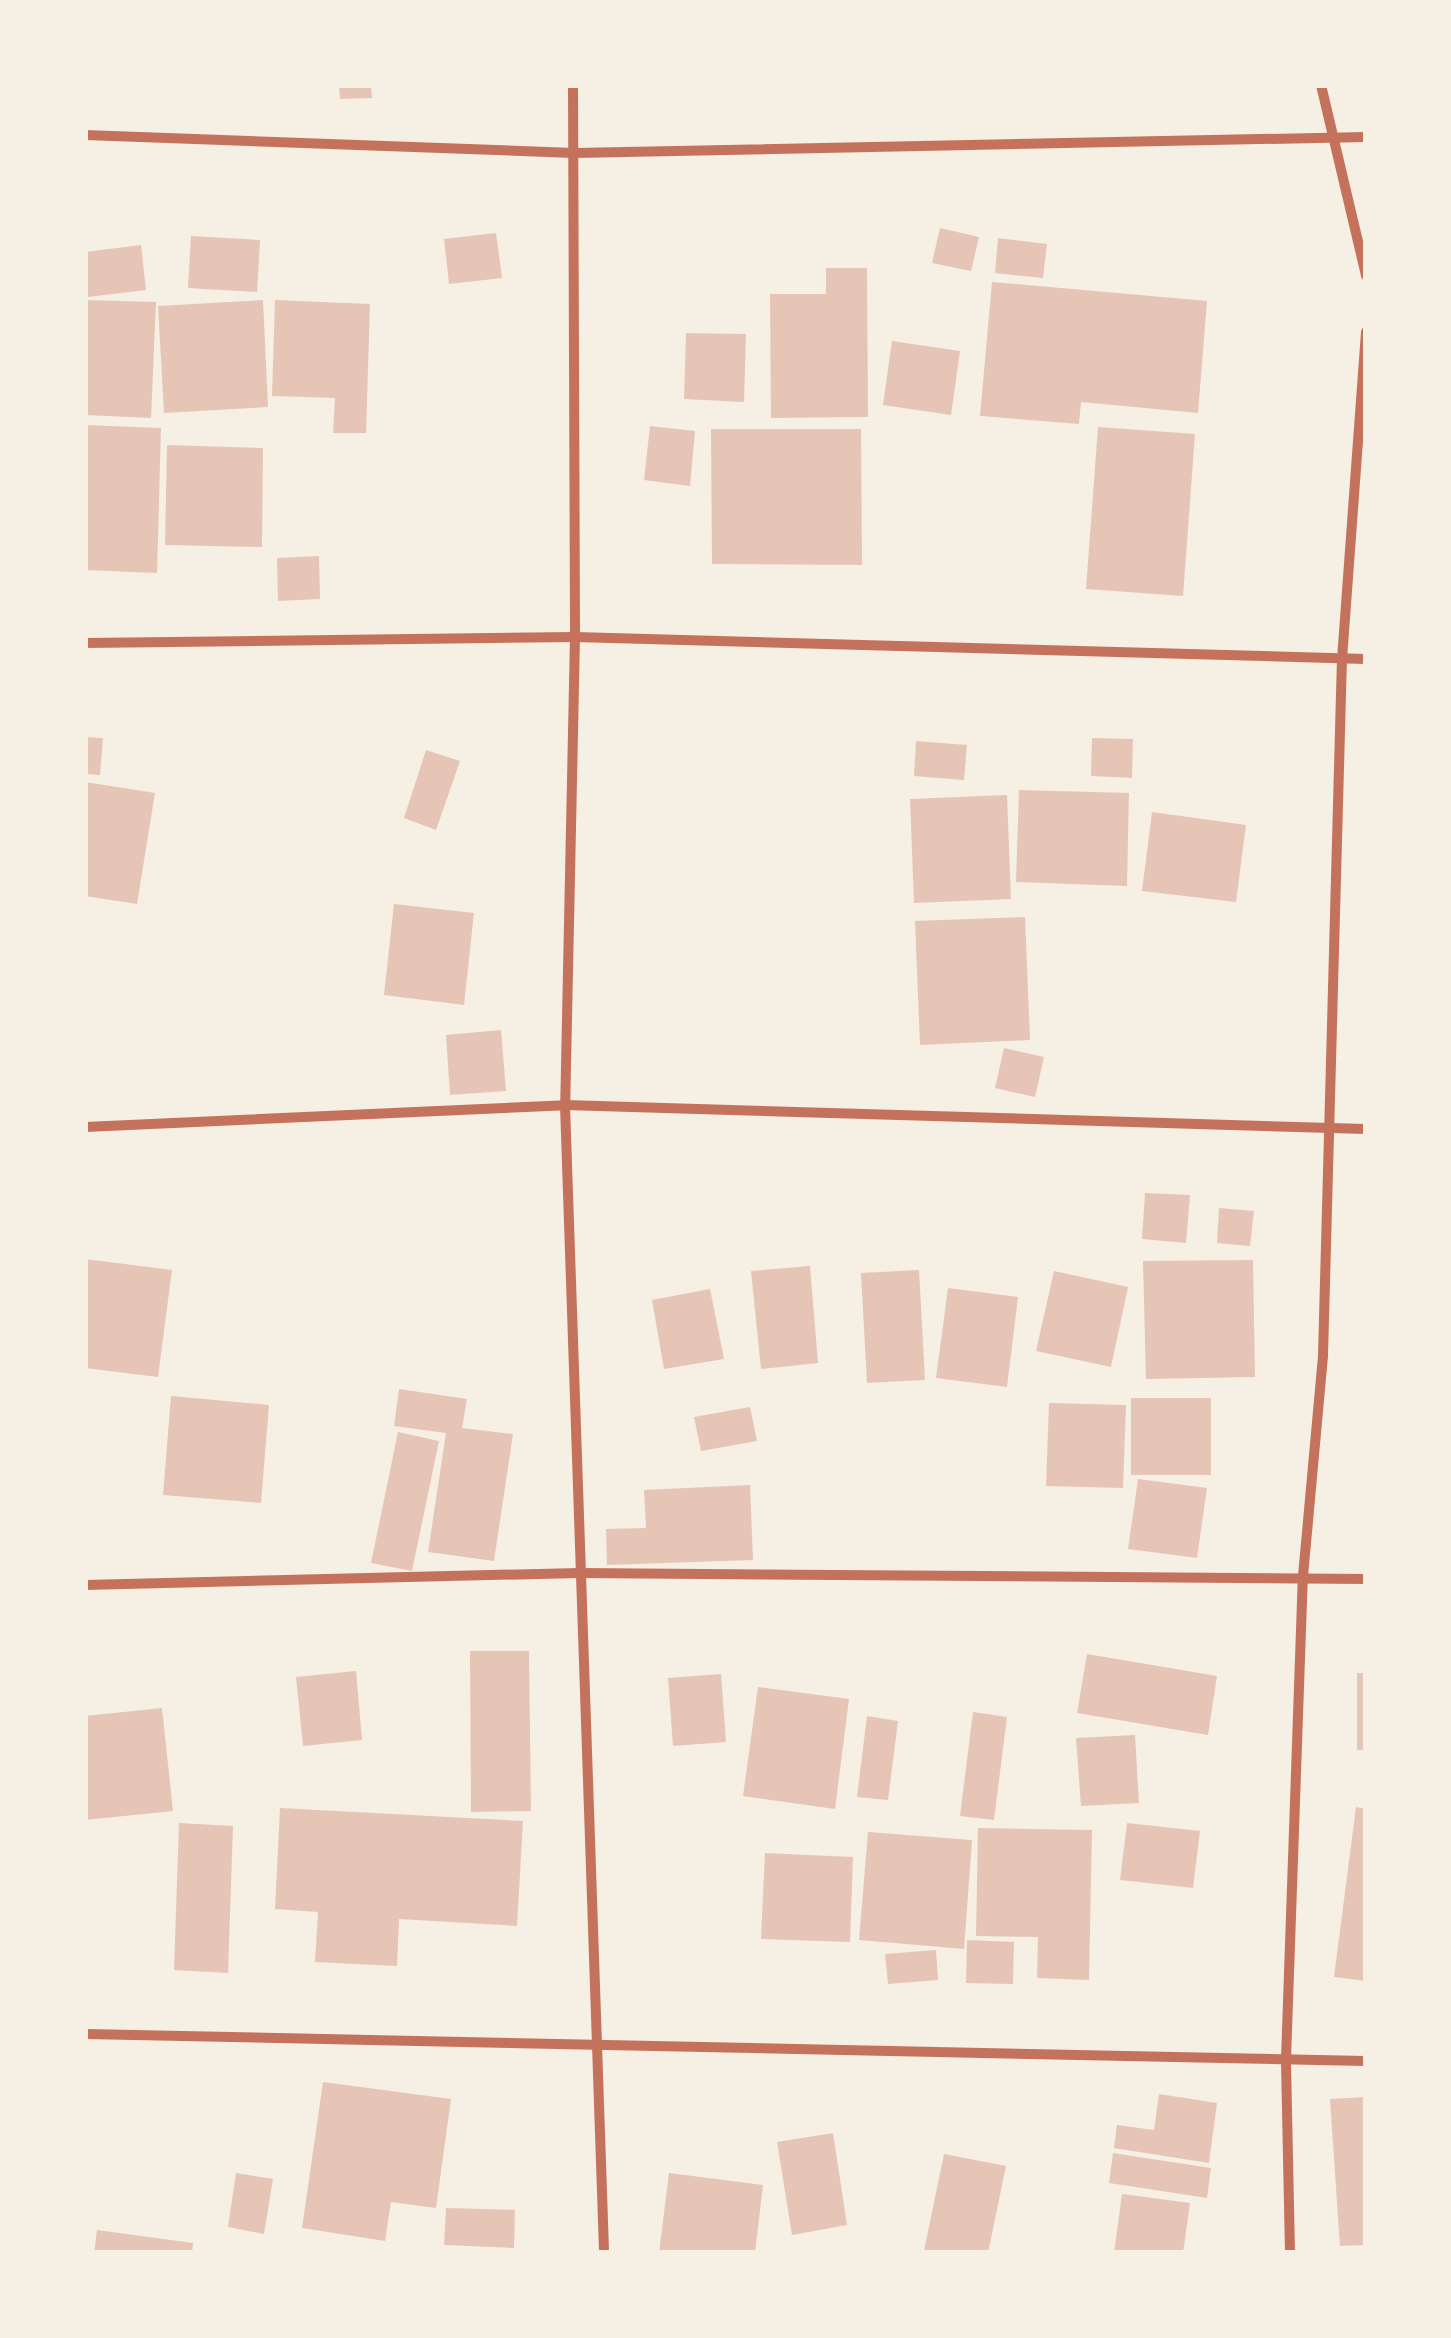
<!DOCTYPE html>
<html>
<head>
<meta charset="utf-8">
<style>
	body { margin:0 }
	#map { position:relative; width:1451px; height:2338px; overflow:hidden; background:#f6efe4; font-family:Arial,sans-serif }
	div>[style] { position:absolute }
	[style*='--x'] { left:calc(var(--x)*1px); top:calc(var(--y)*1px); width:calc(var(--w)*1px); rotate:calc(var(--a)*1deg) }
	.building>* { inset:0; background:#e6c5b7 }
	.minor>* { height:10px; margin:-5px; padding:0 5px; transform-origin:5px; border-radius:5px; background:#c5725c }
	span { translate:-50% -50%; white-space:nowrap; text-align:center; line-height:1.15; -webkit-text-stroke:10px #f6efe4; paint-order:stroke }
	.frame { position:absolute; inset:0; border:88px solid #f6efe4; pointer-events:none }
</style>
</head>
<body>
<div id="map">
	<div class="building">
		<div style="clip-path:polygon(339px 85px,371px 85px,372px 98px,340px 99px)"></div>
		<div style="clip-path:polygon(940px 228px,979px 237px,971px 271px,932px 263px)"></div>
		<div style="clip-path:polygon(496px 233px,502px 278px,449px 284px,444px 239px)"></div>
		<div style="clip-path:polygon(191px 236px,260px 240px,257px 292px,188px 288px)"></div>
		<div style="clip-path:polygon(998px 238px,1047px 244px,1043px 278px,995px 273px)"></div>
		<div style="clip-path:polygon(141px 245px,146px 290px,88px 297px,85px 252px)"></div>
		<div style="clip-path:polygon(826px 268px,867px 268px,868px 417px,771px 418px,770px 294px,826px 294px)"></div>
		<div style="clip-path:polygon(992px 282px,1207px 301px,1198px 413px,1081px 402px,1079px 424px,980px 416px)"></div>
		<div style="clip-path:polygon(85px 300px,156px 302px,151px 418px,85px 415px)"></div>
		<div style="clip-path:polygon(263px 300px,268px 407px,164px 413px,158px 306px)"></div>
		<div style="clip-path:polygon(275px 300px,370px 304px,366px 433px,333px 433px,335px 398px,272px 396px)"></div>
		<div style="clip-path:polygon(686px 333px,746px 334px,744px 402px,684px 399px)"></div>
		<div style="clip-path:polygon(892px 341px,960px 351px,951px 415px,883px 405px)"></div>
		<div style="clip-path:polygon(85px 425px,161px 428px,157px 573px,85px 570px)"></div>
		<div style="clip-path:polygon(650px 426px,695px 431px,690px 486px,644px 480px)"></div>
		<div style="clip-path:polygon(1098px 427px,1195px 434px,1183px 596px,1086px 589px)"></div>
		<div style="clip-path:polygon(711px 429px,861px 429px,862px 565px,712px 564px)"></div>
		<div style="clip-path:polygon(167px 445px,263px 448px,262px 547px,165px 545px)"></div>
		<div style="clip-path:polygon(319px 556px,320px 599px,278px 601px,277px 558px)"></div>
		<div style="clip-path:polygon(85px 737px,103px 738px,100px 775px,85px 774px)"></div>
		<div style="clip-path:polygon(1092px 738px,1133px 739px,1132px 778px,1091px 776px)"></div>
		<div style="clip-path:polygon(916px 741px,967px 745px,964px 780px,914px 776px)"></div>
		<div style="clip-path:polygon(426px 750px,460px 761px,436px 830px,404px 818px)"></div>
		<div style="clip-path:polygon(85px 782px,155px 793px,137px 904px,85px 896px)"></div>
		<div style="clip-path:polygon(1019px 790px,1129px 793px,1127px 886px,1016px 882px)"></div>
		<div style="clip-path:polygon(1007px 795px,1011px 899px,914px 903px,910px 799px)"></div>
		<div style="clip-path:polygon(1152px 812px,1246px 825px,1236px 902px,1142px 891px)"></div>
		<div style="clip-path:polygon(394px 904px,474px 913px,464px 1005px,384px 995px)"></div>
		<div style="clip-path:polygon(1025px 917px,1030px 1040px,920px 1045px,915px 921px)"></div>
		<div style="clip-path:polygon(501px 1030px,506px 1091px,450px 1095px,446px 1035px)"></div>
		<div style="clip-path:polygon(1004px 1048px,1044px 1057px,1035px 1097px,995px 1088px)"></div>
		<div style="clip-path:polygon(1145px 1193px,1190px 1195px,1186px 1243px,1142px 1239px)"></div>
		<div style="clip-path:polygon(1219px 1208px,1254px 1211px,1250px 1246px,1217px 1243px)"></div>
		<div style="clip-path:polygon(85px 1259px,172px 1270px,158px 1377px,85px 1368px)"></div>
		<div style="clip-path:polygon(1253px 1260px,1255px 1377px,1146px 1379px,1143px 1261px)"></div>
		<div style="clip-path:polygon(810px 1266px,818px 1363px,761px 1369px,751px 1271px)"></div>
		<div style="clip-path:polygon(919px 1270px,925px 1380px,867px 1383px,861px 1273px)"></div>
		<div style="clip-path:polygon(1054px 1271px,1128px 1287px,1111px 1367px,1036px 1351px)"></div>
		<div style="clip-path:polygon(948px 1288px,1018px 1297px,1007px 1387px,936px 1378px)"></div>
		<div style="clip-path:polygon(710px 1289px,724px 1359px,664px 1369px,652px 1300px)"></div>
		<div style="clip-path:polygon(399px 1389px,467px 1399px,462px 1428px,513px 1434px,494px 1561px,428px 1552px,446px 1433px,394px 1426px)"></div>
		<div style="clip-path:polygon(171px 1396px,269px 1405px,261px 1503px,163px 1495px)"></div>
		<div style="clip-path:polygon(1131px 1398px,1211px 1398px,1211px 1475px,1131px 1475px)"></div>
		<div style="clip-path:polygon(1049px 1403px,1126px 1405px,1123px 1488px,1046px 1486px)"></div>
		<div style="clip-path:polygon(750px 1407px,757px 1441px,701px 1451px,694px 1417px)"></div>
		<div style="clip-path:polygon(398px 1432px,439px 1441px,412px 1571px,371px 1563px)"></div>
		<div style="clip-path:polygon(1138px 1479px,1207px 1488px,1197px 1558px,1128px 1549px)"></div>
		<div style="clip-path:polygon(750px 1485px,753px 1560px,607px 1565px,606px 1529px,646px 1528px,644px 1490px)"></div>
		<div style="clip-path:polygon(470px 1651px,529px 1651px,531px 1811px,471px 1812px)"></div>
		<div style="clip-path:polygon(1087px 1654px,1217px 1676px,1208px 1735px,1077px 1713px)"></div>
		<div style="clip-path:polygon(356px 1671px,362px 1740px,303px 1746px,296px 1677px)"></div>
		<div style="clip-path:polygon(1357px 1673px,1366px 1673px,1366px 1750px,1357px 1750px)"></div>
		<div style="clip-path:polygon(721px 1674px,726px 1742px,673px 1746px,668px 1678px)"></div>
		<div style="clip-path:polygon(758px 1687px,849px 1699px,835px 1809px,743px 1796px)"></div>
		<div style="clip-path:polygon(162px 1708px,173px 1811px,85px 1820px,85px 1716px)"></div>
		<div style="clip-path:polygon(973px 1712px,1007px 1717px,994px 1820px,960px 1816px)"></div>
		<div style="clip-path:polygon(867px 1716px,898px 1721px,888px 1800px,857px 1797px)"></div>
		<div style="clip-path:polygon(1135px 1735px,1139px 1803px,1081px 1806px,1076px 1738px)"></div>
		<div style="clip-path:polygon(1356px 1807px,1366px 1809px,1366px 1981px,1334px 1977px)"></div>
		<div style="clip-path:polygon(280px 1808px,523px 1821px,517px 1926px,399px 1919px,397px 1966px,315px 1962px,318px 1912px,275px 1909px)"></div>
		<div style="clip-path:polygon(179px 1823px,233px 1826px,228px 1973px,174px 1970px)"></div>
		<div style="clip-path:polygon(1127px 1823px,1200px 1831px,1193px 1888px,1120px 1880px)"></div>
		<div style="clip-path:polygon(978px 1828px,1092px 1830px,1089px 1980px,1037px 1978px,1038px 1937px,976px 1936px)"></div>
		<div style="clip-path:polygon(868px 1832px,972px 1840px,964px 1949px,859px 1940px)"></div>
		<div style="clip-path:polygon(765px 1853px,853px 1857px,850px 1942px,761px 1939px)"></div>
		<div style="clip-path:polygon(967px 1940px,1014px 1942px,1013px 1984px,966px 1983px)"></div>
		<div style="clip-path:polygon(936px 1950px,938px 1980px,888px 1984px,885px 1954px)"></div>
		<div style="clip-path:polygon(323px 2082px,451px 2099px,436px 2208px,391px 2202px,385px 2241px,302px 2228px)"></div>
		<div style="clip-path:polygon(1159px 2094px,1217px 2103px,1209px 2163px,1114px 2148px,1117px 2125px,1154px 2130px)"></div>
		<div style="clip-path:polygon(1366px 2097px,1366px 2245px,1340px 2246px,1330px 2099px)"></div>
		<div style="clip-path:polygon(833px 2133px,847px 2225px,792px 2235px,777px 2142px)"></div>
		<div style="clip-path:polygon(1113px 2153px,1211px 2168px,1207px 2198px,1109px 2183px)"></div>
		<div style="clip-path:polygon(944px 2154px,1006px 2166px,988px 2253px,924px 2251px)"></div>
		<div style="clip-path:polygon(236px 2173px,273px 2179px,264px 2234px,228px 2227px)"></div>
		<div style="clip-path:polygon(669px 2173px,763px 2185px,755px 2253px,659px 2253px)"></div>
		<div style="clip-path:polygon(1122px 2194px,1190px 2203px,1183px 2253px,1114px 2253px)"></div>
		<div style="clip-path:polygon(446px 2208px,515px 2210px,514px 2248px,444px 2245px)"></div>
		<div style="clip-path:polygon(97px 2230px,193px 2243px,192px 2253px,94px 2253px)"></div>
	</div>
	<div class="minor">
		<div style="--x:573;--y:85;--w:552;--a:89.79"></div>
		<div style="--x:575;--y:637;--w:468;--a:91.2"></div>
		<div style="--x:565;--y:1105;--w:1149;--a:88.05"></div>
		<div style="--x:1321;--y:85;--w:196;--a:76.7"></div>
		<div style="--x:85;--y:135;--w:489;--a:2.1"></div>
		<div style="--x:574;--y:153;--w:792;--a:-1.16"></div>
		<div style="--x:85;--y:643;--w:490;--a:-0.7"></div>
		<div style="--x:575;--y:637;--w:791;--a:1.59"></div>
		<div style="--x:85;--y:1127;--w:481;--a:-2.6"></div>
		<div style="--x:565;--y:1105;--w:801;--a:1.72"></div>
		<div style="--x:85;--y:1585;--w:494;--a:-1.4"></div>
		<div style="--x:579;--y:1573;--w:787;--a:0.44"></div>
		<div style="--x:85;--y:2034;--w:1281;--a:1.21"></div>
		<div style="--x:1290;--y:2253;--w:194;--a:-91.2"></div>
		<div style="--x:1286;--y:2059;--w:483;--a:-88"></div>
		<div style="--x:1303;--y:1576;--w:222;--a:-84.8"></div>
		<div style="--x:1323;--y:1355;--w:696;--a:-88.44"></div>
		<div style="--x:1342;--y:659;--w:328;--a:-85.8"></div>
	</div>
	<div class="frame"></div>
</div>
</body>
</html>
